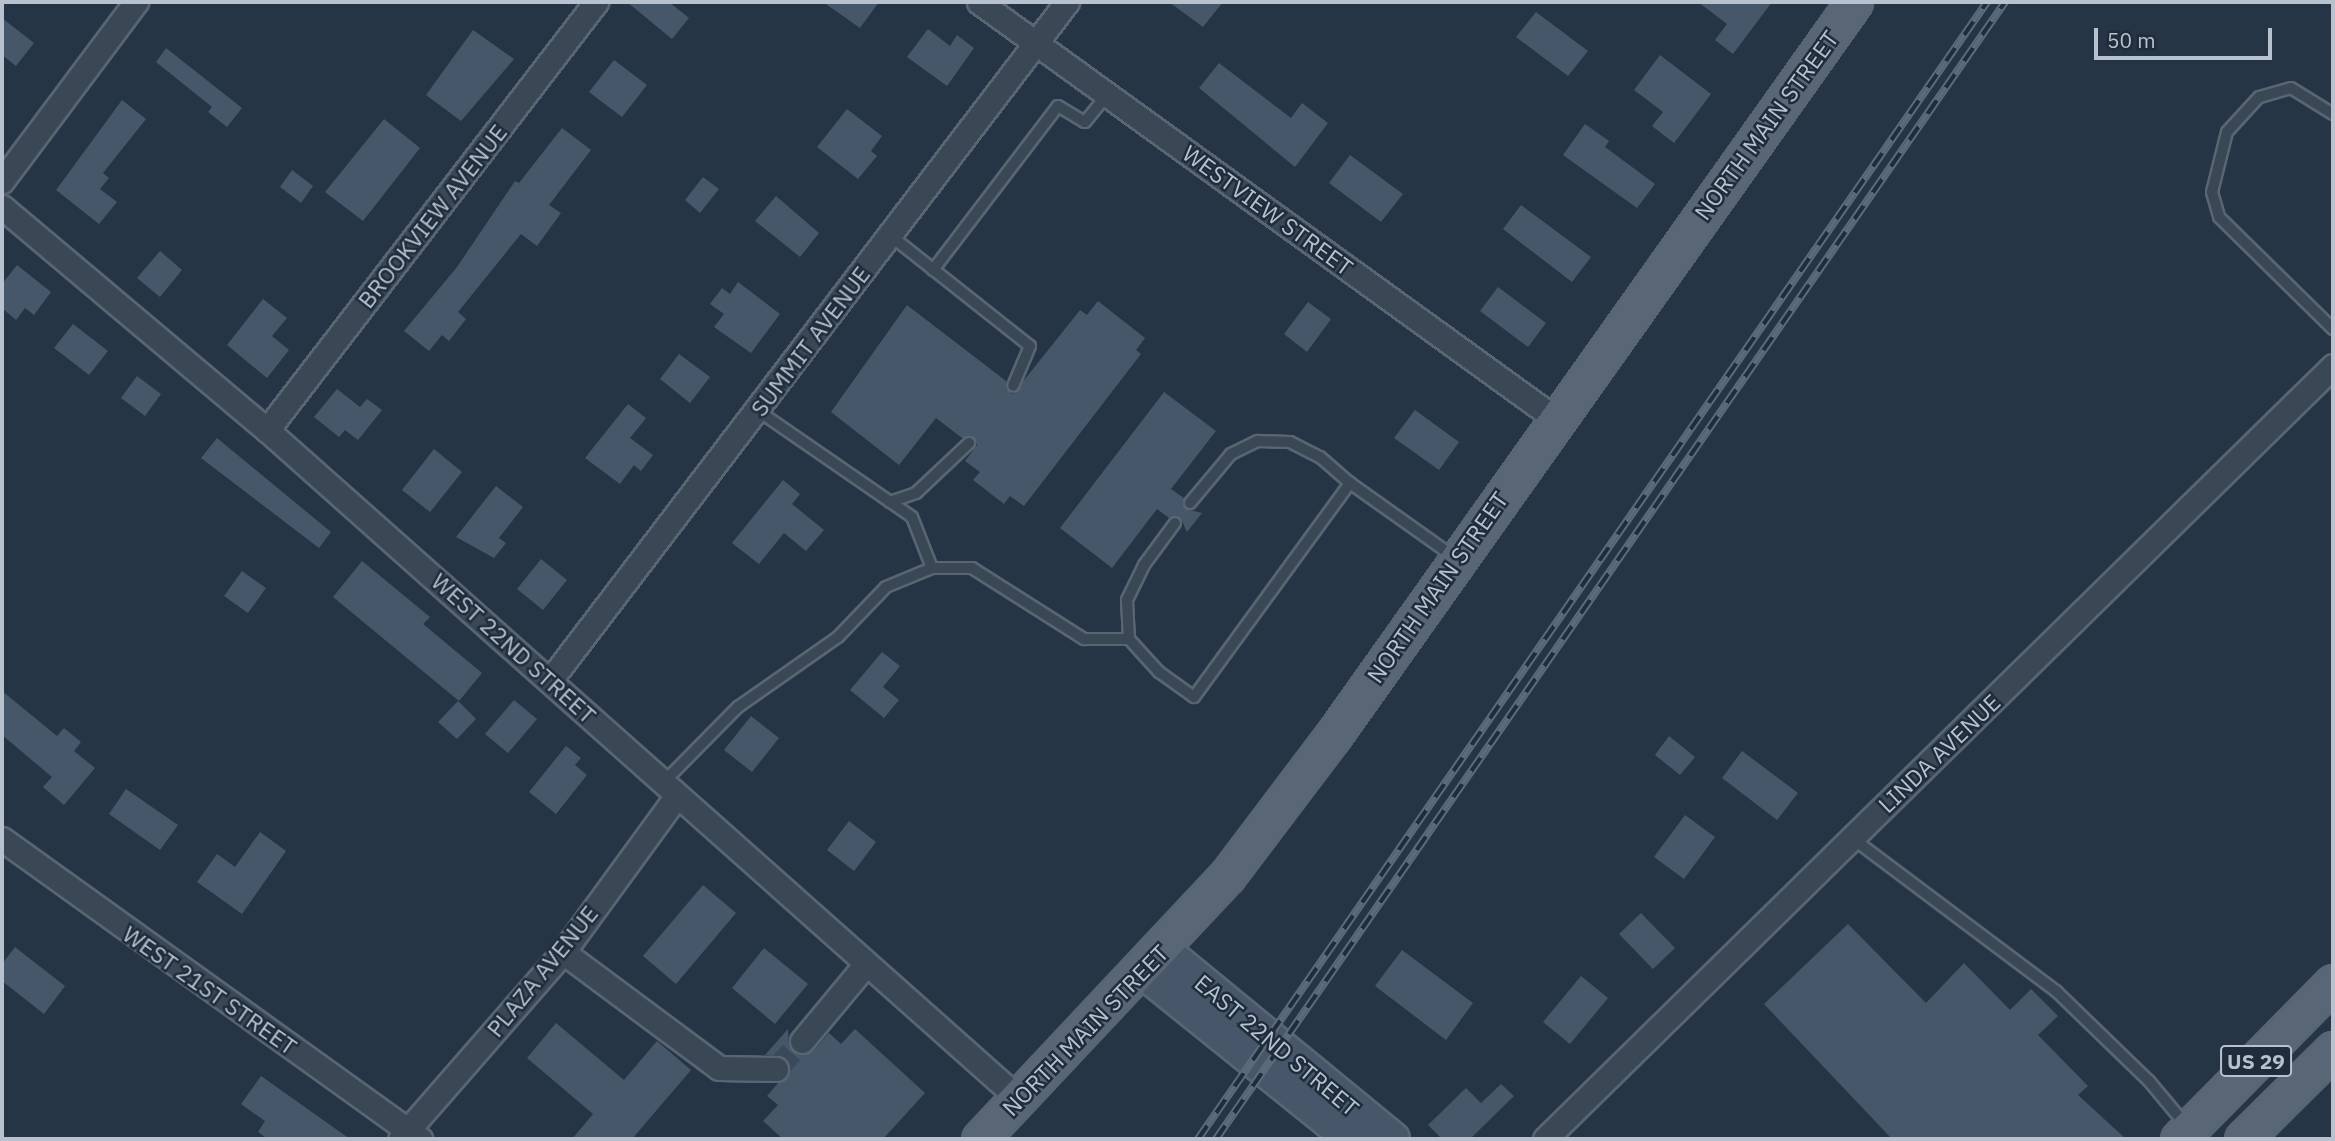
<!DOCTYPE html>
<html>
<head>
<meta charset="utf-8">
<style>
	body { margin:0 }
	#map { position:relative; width:2335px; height:1141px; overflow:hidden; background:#253546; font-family:"IBM Plex Sans",sans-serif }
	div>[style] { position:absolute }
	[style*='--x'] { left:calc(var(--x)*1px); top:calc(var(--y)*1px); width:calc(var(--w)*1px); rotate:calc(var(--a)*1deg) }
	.building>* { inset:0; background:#47576a }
	.street-tunnel>* { height:23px; margin-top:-11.5px; transform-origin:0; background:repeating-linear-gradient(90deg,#3b4a5a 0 23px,transparent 0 34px) }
	.roads { filter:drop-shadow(2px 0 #596572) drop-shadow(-2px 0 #596572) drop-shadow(0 2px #596572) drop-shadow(0 -2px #596572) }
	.lane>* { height:10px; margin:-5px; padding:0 5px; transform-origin:5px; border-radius:5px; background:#3a4755 }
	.street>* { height:23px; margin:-11.5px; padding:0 11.5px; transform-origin:11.5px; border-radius:11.5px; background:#3a4755 }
	.secondary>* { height:32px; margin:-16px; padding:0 16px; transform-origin:16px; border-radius:16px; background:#485669 }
	.primary>* { height:35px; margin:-17.5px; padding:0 17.5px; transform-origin:17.5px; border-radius:17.5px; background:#586675 }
	.rail>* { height:8px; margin-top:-4px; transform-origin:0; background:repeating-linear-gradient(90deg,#1f2c3b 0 16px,#5c6b7c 0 32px); box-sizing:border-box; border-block:2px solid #5c6b7c }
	span { translate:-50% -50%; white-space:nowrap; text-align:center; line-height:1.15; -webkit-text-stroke:5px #1f2c3b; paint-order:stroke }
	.shield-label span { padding:2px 5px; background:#1f2c3b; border:2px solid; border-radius:5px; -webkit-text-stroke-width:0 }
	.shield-label { font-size:21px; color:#b8c2ce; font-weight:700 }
	.street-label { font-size:23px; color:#b8c2ce }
	.frame { position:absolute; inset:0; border:4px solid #b8c2ce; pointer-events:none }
	.scale { position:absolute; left:2094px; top:28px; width:178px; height:32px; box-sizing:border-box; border:4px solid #b8c2ce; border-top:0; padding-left:9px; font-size:21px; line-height:24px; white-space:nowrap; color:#b8c2ce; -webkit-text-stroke:5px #1f2c3b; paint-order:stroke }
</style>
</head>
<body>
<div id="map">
	<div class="building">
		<div style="clip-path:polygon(627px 2px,669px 2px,689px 18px,672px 39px)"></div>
		<div style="clip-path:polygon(823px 2px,879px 2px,860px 28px)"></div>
		<div style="clip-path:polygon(1169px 2px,1223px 2px,1203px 27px)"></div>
		<div style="clip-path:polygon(1698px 2px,1772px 2px,1733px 54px,1715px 40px,1727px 24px)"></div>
		<div style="clip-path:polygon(1536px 12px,1588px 51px,1568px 76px,1516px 37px)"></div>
		<div style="clip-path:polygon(2px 18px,34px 43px,16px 66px,2px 55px)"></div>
		<div style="clip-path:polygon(928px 29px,950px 46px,957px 35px,974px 48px,947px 86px,907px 57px)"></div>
		<div style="clip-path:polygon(473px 30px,514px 59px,461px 121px,426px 95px)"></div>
		<div style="clip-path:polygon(166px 48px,242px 108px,227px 127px,208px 112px,212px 107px,156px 62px)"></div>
		<div style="clip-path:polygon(1660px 55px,1711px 94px,1674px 143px,1652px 126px,1663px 112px,1634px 90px)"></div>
		<div style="clip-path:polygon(614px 60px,647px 85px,622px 117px,589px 92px)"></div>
		<div style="clip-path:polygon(1219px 63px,1291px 118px,1302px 103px,1328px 123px,1295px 167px,1199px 88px)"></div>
		<div style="clip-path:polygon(122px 100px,146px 119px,103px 173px,109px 178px,100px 189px,117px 202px,99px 224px,56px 190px)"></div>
		<div style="clip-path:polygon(847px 109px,882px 136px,871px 151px,877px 156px,858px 179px,817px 147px)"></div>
		<div style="clip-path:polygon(384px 119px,420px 148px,363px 221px,325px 192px)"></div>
		<div style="clip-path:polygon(1585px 124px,1609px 141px,1605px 147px,1655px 184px,1637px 208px,1563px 155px)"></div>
		<div style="clip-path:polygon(562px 128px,591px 150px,549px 205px,561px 213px,537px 246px,521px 234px,458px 312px,466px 319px,449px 341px,442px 335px,429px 351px,404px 331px,457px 267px,515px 181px,519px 183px)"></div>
		<div style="clip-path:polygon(1350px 155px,1403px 194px,1381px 222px,1329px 183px)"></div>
		<div style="clip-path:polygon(292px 170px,313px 186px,301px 203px,280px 187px)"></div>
		<div style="clip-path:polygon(703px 177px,719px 189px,700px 213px,685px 200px)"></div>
		<div style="clip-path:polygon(776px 196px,819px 233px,800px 257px,755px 221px)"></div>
		<div style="clip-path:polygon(1521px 205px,1591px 257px,1572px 282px,1503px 229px)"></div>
		<div style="clip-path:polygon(160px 251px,182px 270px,160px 297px,137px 278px)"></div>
		<div style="clip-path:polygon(17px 265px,51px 292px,34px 315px,25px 308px,16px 320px,2px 308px,2px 284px)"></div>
		<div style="clip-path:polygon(738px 282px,780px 314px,751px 353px,714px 327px,724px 314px,710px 304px,722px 288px,730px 294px)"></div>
		<div style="clip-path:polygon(1498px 287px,1546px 323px,1528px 347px,1480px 311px)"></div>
		<div style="clip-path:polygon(263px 299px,287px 318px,272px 336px,289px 350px,267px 378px,227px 345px)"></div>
		<div style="clip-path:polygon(1098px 301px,1145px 338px,1136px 350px,1141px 354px,1024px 506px,1010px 496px,1004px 504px,973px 480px,980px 472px,965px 461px,977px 445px,972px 436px,962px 438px,936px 418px,899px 465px,831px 412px,907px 305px,1006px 381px,1006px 390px,1013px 394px,1080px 310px,1087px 315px)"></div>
		<div style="clip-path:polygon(1308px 302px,1331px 319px,1307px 352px,1284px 334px)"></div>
		<div style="clip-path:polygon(73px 324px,108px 351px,89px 375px,54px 348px)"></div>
		<div style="clip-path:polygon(679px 354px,710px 377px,690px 403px,660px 379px)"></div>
		<div style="clip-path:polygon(137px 376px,161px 394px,145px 416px,121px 398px)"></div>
		<div style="clip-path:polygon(337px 389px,360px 407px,367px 399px,382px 410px,358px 440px,345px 430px,339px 437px,314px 417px)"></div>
		<div style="clip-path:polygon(1164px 392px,1216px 431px,1171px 489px,1184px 498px,1186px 509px,1202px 513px,1187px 532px,1180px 517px,1169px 518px,1157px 509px,1112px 568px,1060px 528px)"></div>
		<div style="clip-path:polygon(628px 404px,646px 418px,630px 438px,653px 455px,641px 471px,634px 465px,620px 484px,585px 458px)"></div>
		<div style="clip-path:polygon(1415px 410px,1459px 442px,1439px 470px,1394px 438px)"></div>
		<div style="clip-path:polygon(217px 438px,331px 532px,319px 548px,201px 458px)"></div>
		<div style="clip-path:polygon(434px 449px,462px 472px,430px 512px,402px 490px)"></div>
		<div style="clip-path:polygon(783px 480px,800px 494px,792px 504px,824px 530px,806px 551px,784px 533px,759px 564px,732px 543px)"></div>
		<div style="clip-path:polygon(496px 486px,523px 507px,499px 538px,506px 543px,494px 558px,456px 537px)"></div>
		<div style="clip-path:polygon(541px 559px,567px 580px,543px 610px,517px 589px)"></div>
		<div style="clip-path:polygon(362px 561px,430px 617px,423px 624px,482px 673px,459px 701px,333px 597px)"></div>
		<div style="clip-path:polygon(242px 571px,266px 588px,248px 613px,224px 596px)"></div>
		<div style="clip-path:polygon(882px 652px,900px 666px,883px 687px,899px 700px,884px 718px,850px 690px)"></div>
		<div style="clip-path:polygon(2px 691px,57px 736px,64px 728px,81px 742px,74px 751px,95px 768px,64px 805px,43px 787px,52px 777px,2px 735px)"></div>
		<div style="clip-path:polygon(514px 700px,537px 719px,508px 753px,485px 734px)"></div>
		<div style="clip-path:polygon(458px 701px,476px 719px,457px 739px,438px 722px)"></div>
		<div style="clip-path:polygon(751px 716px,779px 738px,752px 772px,724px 750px)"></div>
		<div style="clip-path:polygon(1669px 736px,1695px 757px,1680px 775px,1655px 755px)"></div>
		<div style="clip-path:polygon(566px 746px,581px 758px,575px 765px,587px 775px,556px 814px,529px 792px)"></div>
		<div style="clip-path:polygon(1742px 751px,1798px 793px,1777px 820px,1722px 778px)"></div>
		<div style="clip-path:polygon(126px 789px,178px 825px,160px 850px,109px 814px)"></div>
		<div style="clip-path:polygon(1685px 815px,1715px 837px,1684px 879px,1654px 857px)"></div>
		<div style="clip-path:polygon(849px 821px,876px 842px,854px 871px,827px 850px)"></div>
		<div style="clip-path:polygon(260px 832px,286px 851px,242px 914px,197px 882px,217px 854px,235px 867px)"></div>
		<div style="clip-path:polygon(703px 885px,736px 913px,676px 984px,643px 956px)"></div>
		<div style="clip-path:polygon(1641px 913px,1675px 948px,1653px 969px,1619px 934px)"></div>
		<div style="clip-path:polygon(1848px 924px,1926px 1003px,1964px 963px,2010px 1010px,2031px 989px,2058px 1016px,2038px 1035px,2088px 1086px,2078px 1095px,2126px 1139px,1892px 1139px,1764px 1004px)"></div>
		<div style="clip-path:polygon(15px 947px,65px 986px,44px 1014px,2px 981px,2px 964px)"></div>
		<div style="clip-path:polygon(764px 948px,808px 984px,775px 1024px,732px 988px)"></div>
		<div style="clip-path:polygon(1402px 950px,1473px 1003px,1446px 1040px,1375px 986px)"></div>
		<div style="clip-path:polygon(1581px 976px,1608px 998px,1570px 1044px,1543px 1022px)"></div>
		<div style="clip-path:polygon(556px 1023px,624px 1080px,657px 1041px,691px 1070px,632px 1139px,572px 1139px,593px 1114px,527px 1058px)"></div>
		<div style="clip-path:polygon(788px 1029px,789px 1046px,800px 1055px,813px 1051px,829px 1033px,841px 1044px,855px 1029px,925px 1093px,883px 1139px,783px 1139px,763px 1121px,778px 1105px,767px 1096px,790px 1069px,783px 1057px,765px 1055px)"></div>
		<div style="clip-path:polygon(261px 1076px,350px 1139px,268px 1139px,258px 1132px,265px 1121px,241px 1104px)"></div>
		<div style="clip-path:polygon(1501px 1084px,1514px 1096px,1470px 1139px,1442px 1139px,1428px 1125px,1466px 1088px,1481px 1103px)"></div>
	</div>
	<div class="street-tunnel">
		<div style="--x:776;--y:1069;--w:38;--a:-47"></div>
	</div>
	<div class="roads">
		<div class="lane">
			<div style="--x:2333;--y:114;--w:49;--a:-148.2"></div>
			<div style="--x:2291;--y:88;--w:33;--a:164"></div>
			<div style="--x:2259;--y:97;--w:47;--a:132.4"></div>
			<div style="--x:2227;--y:132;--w:62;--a:104"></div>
			<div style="--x:2212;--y:192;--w:26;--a:74"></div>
			<div style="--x:2219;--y:217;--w:160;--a:44.5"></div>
			<div style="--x:891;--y:236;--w:177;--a:38.4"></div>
			<div style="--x:1030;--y:346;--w:43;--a:113"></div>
			<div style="--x:933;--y:270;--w:206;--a:-52.7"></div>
			<div style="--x:1058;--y:106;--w:31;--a:31"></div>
			<div style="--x:1085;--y:122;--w:36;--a:-51"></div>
			<div style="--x:757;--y:410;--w:188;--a:34.6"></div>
			<div style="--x:912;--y:517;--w:55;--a:68.6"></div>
			<div style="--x:890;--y:502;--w:28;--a:-19"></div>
			<div style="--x:916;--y:493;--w:73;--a:-43.3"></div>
			<div style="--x:1190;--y:503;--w:64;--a:-50.1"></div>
			<div style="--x:1231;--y:454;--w:30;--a:-26"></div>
			<div style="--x:1258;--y:441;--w:32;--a:2"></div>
			<div style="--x:1290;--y:442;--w:34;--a:27"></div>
			<div style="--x:1320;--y:457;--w:40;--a:41"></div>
			<div style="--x:1129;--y:639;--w:39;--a:-93"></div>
			<div style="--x:1127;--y:600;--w:39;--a:-64"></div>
			<div style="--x:1144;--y:565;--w:52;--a:-53.6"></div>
			<div style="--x:662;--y:784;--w:108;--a:-45.4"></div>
			<div style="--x:738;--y:707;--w:122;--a:-35"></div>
			<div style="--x:838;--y:637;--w:69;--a:-46.2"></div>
			<div style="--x:886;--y:587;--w:50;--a:-22.4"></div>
			<div style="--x:932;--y:568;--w:40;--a:0"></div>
			<div style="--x:972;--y:568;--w:133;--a:32.4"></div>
			<div style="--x:1084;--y:639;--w:45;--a:0"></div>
			<div style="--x:1129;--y:639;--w:45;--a:47.7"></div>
			<div style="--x:1159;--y:672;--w:43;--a:35.5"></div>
			<div style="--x:1194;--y:697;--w:265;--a:-53.9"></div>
			<div style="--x:1350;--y:483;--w:128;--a:35.4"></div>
			<div style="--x:1852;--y:838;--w:255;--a:36.9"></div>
			<div style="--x:2056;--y:991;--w:129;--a:44.1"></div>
			<div style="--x:2149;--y:1081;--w:56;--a:50.1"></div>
		</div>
		<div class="street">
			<div style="--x:979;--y:2;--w:712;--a:35.86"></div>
			<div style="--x:2;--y:181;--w:224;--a:-53.2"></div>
			<div style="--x:2;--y:207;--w:346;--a:40.1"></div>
			<div style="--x:267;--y:430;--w:1005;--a:41.65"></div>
			<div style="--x:267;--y:430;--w:540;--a:-52.45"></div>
			<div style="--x:551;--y:679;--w:851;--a:-52.69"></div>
			<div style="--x:2;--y:839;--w:515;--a:35.67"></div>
			<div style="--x:563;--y:952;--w:194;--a:36.6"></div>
			<div style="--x:719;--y:1068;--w:57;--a:1"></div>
			<div style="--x:802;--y:1041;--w:100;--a:-50.3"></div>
			<div style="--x:400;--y:1139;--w:248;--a:-48.9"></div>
			<div style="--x:563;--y:952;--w:192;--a:-53.9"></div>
			<div style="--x:1545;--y:1139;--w:1104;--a:-44.45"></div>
		</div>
		<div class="secondary">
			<div style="--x:1162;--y:949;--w:299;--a:39.4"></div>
			<div style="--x:1142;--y:971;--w:268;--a:38.8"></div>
		</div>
		<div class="primary">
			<div style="--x:980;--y:1139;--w:361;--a:-46.8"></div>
			<div style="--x:1227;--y:876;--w:176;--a:-52.9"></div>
			<div style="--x:1333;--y:736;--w:900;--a:-54.63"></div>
			<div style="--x:2179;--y:1139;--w:219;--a:-45.4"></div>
			<div style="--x:2243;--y:1139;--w:127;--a:-44.7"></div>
		</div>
	</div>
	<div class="rail">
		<div style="--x:1198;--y:1139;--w:1384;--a:-55.24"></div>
		<div style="--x:1216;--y:1139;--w:1384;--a:-55.24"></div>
	</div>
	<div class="shield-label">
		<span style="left:2256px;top:1061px">US 29</span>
	</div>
	<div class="street-label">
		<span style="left:1766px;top:125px;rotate:-54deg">NORTH MAIN STREET</span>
		<span style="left:1268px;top:210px;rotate:36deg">WESTVIEW STREET</span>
		<span style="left:432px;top:216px;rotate:-52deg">BROOKVIEW AVENUE</span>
		<span style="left:810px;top:341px;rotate:-53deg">SUMMIT AVENUE</span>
		<span style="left:1437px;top:587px;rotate:-55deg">NORTH MAIN STREET</span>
		<span style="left:514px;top:648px;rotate:42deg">WEST 22ND STREET</span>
		<span style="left:1939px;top:753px;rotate:-44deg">LINDA AVENUE</span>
		<span style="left:542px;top:971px;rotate:-51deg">PLAZA AVENUE</span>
		<span style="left:210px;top:990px;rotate:35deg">WEST 21ST STREET</span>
		<span style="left:1085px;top:1030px;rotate:-46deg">NORTH MAIN STREET</span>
		<span style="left:1277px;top:1045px;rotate:40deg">EAST 22ND STREET</span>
	</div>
	<div class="frame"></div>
	<div class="scale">50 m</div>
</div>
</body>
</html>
